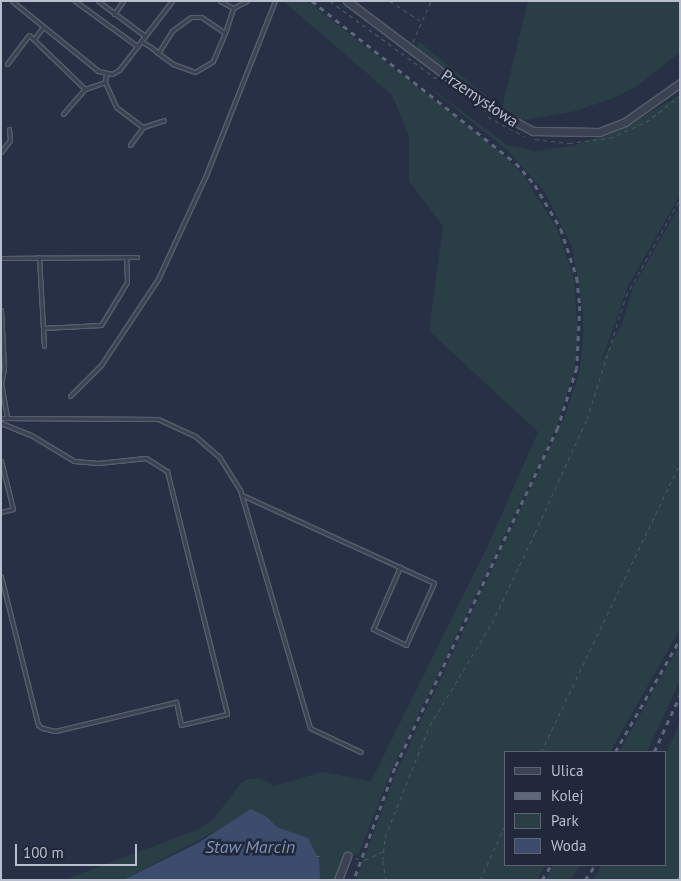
<!DOCTYPE html>
<html>
<head>
<meta charset="utf-8">
<style>
	body { margin:0 }
	#map { position:relative; width:681px; height:881px; overflow:hidden; background:#273044; font-family:"PT Sans",sans-serif }
	div>[style] { position:absolute }
	[style*='--x'] { left:calc(var(--x)*1px); top:calc(var(--y)*1px); width:calc(var(--w)*1px); rotate:calc(var(--a)*1deg) }
	.green>* { inset:0; background:#293f45 }
	.water>* { inset:0; background:#3c4c6d }
	.stream>* { height:2.5px; margin:-1.25px; padding:0 1.25px; transform-origin:1.25px; border-radius:1.25px; background:#3c4c6d }
	.path>* { height:1px; margin-top:-0.5px; transform-origin:0; background:repeating-linear-gradient(90deg,#475c61 0 4px,transparent 0 8px) }
	.roads { filter:drop-shadow(1px 0 #575e6e) drop-shadow(-1px 0 #575e6e) drop-shadow(0 1px #575e6e) drop-shadow(0 -1px #575e6e) }
	.lane>* { height:3px; margin:-1.5px; padding:0 1.5px; transform-origin:1.5px; border-radius:1.5px; background:#3b4353 }
	.street>* { height:7px; margin:-3.5px; padding:0 3.5px; transform-origin:3.5px; border-radius:3.5px; background:#3b4353 }
	.rail>* { height:2.5px; margin-top:-1.25px; transform-origin:0; background:repeating-linear-gradient(90deg,#5d667a 0 5px,transparent 0 10px) }
	span { translate:-50% -50%; white-space:nowrap; text-align:center; line-height:1.15; -webkit-text-stroke:5px #202839; paint-order:stroke }
	.street-label { font-size:16px; color:#b9becd }
	.water-label { font-size:18px; color:#7f91b4; font-style:italic }
	.frame { position:absolute; inset:0; border:2px solid #b9becd; pointer-events:none }
	.legend { position:absolute; left:504px; top:751px; width:162px; height:115px; box-sizing:border-box; background:#202839; border:1px solid #5d6474; margin:0; padding:6px 9px; list-style:none; font-size:15px; color:#b9becd }
	.legend li { display:flex; align-items:center; gap:10px; height:25px }
	.legend b { width:25px; border:1px solid #5d6474 }
	.scale { position:absolute; left:15px; top:844px; width:122px; height:22px; box-sizing:border-box; border:2px solid #b9becd; border-top:0; padding-left:6px; font-size:15px; line-height:18px; white-space:nowrap; color:#b9becd; -webkit-text-stroke:4px #202839; paint-order:stroke }
</style>
</head>
<body>
<div id="map">
	<div class="green">
		<div style="clip-path:polygon(283px 1px,307px 1px,497px 149px,524px 176px,558px 230px,574px 280px,578px 339px,574px 371px,556px 428px,393px 767px,358px 855px,344px 853px,334px 880px,320px 880px,286px 830px,277px 827px,267px 817px,219px 829px,123px 880px,64px 880px,199px 829px,213px 820px,241px 783px,248px 779px,260px 778px,274px 786px,322px 772px,371px 781px,485px 552px,538px 432px,429px 331px,443px 226px,409px 181px,409px 136px,392px 95px)"></div>
		<div style="clip-path:polygon(528px 1px,680px 1px,680px 52px,640px 84px,616px 97px,576px 111px,519px 121px,417px 49px,418px 41px,502px 108px)"></div>
		<div style="clip-path:polygon(406px 69px,507px 145px,536px 151px,573px 146px,627px 126px,680px 95px,680px 195px,628px 286px,601px 362px,622px 324px,633px 287px,680px 205px,680px 629px,610px 752px,505px 752px,505px 865px,546px 865px,537px 880px,356px 880px,396px 773px,564px 418px,579px 374px,583px 342px,583px 310px,572px 247px,545px 192px,507px 150px)"></div>
		<div style="clip-path:polygon(680px 644px,680px 680px,647px 752px,619px 752px)"></div>
		<div style="clip-path:polygon(680px 722px,680px 880px,593px 880px,602px 865px,665px 865px,665px 756px)"></div>
		<div style="clip-path:polygon(554px 865px,580px 865px,570px 880px,545px 880px)"></div>
	</div>
	<div class="water">
		<div style="clip-path:polygon(251px 809px,267px 817px,277px 827px,308px 838px,319px 860px,320px 880px,123px 880px,198px 843px)"></div>
	</div>
	<div class="stream">
		<div style="--x:677;--y:880;--w:6;--a:-59"></div>
	</div>
	<div class="path">
		<div style="--x:330;--y:1;--w:132;--a:36.1"></div>
		<div style="--x:390;--y:1;--w:37;--a:33"></div>
		<div style="--x:413;--y:42;--w:45;--a:-66.3"></div>
		<div style="--x:488;--y:117;--w:41;--a:27.8"></div>
		<div style="--x:535;--y:139;--w:34;--a:7"></div>
		<div style="--x:569;--y:143;--w:41;--a:-7"></div>
		<div style="--x:610;--y:138;--w:39;--a:-24"></div>
		<div style="--x:646;--y:122;--w:43;--a:-37.4"></div>
		<div style="--x:541;--y:752;--w:321;--a:-64.3"></div>
		<div style="--x:316;--y:856;--w:5;--a:0"></div>
		<div style="--x:355;--y:858;--w:10;--a:11"></div>
		<div style="--x:365;--y:860;--w:21;--a:-25"></div>
		<div style="--x:386;--y:880;--w:20;--a:-99"></div>
		<div style="--x:383;--y:860;--w:23;--a:-85"></div>
		<div style="--x:385;--y:837;--w:121;--a:-68.1"></div>
		<div style="--x:430;--y:725;--w:119;--a:-58.7"></div>
		<div style="--x:492;--y:623;--w:100;--a:-64.5"></div>
		<div style="--x:535;--y:533;--w:125;--a:-65.5"></div>
		<div style="--x:587;--y:419;--w:129;--a:-72.4"></div>
		<div style="--x:626;--y:296;--w:111;--a:-60.9"></div>
		<div style="--x:480;--y:880;--w:60;--a:-65.2"></div>
	</div>
	<div class="roads">
		<div class="lane">
			<div style="--x:12;--y:1;--w:111;--a:39.1"></div>
			<div style="--x:98;--y:71;--w:14;--a:12"></div>
			<div style="--x:112;--y:74;--w:8;--a:-30"></div>
			<div style="--x:119;--y:70;--w:87;--a:-52.5"></div>
			<div style="--x:75;--y:1;--w:77;--a:36"></div>
			<div style="--x:98;--y:1;--w:59;--a:36.7"></div>
			<div style="--x:220;--y:1;--w:15;--a:28"></div>
			<div style="--x:233;--y:8;--w:16;--a:-27"></div>
			<div style="--x:114;--y:14;--w:16;--a:-55"></div>
			<div style="--x:225;--y:33;--w:26;--a:-72"></div>
			<div style="--x:34;--y:39;--w:15;--a:-53"></div>
			<div style="--x:141;--y:41;--w:12;--a:31"></div>
			<div style="--x:151;--y:47;--w:9;--a:41"></div>
			<div style="--x:158;--y:53;--w:19;--a:36"></div>
			<div style="--x:173;--y:64;--w:23;--a:20"></div>
			<div style="--x:195;--y:72;--w:21;--a:-31"></div>
			<div style="--x:213;--y:61;--w:30;--a:-67"></div>
			<div style="--x:225;--y:33;--w:29;--a:-146"></div>
			<div style="--x:201;--y:17;--w:10;--a:180"></div>
			<div style="--x:191;--y:17;--w:24;--a:144"></div>
			<div style="--x:172;--y:31;--w:26;--a:122"></div>
			<div style="--x:7;--y:64;--w:36;--a:-53"></div>
			<div style="--x:29;--y:35;--w:78;--a:44"></div>
			<div style="--x:85;--y:89;--w:21;--a:-19"></div>
			<div style="--x:106;--y:74;--w:8;--a:97"></div>
			<div style="--x:105;--y:82;--w:27;--a:66"></div>
			<div style="--x:116;--y:107;--w:34;--a:37"></div>
			<div style="--x:63;--y:114;--w:33;--a:-49"></div>
			<div style="--x:130;--y:145;--w:22;--a:-54"></div>
			<div style="--x:143;--y:127;--w:22;--a:-18"></div>
			<div style="--x:1;--y:152;--w:15;--a:-53"></div>
			<div style="--x:10;--y:140;--w:11;--a:-95"></div>
			<div style="--x:39;--y:257;--w:89;--a:86.8"></div>
			<div style="--x:1;--y:258;--w:136;--a:-0.4"></div>
			<div style="--x:1;--y:310;--w:59;--a:87.1"></div>
			<div style="--x:4;--y:369;--w:14;--a:102"></div>
			<div style="--x:43;--y:328;--w:58;--a:-3"></div>
			<div style="--x:101;--y:325;--w:50;--a:-58.8"></div>
			<div style="--x:127;--y:282;--w:25;--a:-92"></div>
			<div style="--x:1;--y:383;--w:35;--a:80"></div>
			<div style="--x:70;--y:396;--w:44;--a:-45"></div>
			<div style="--x:101;--y:365;--w:103;--a:-56.5"></div>
			<div style="--x:158;--y:279;--w:115;--a:-65.2"></div>
			<div style="--x:206;--y:175;--w:187;--a:-68.4"></div>
			<div style="--x:1;--y:418;--w:157;--a:0.4"></div>
			<div style="--x:158;--y:419;--w:41;--a:24.7"></div>
			<div style="--x:195;--y:436;--w:33;--a:41"></div>
			<div style="--x:220;--y:458;--w:38;--a:58"></div>
			<div style="--x:240;--y:490;--w:248;--a:73.6"></div>
			<div style="--x:310;--y:728;--w:56;--a:25.2"></div>
			<div style="--x:1;--y:423;--w:32;--a:22"></div>
			<div style="--x:31;--y:435;--w:50;--a:31.2"></div>
			<div style="--x:74;--y:461;--w:24;--a:5"></div>
			<div style="--x:98;--y:463;--w:48;--a:-5.9"></div>
			<div style="--x:146;--y:458;--w:25;--a:32"></div>
			<div style="--x:167;--y:471;--w:250;--a:76.1"></div>
			<div style="--x:227;--y:714;--w:47;--a:166.6"></div>
			<div style="--x:181;--y:725;--w:24;--a:-102"></div>
			<div style="--x:176;--y:702;--w:124;--a:166.5"></div>
			<div style="--x:55;--y:731;--w:13;--a:-167"></div>
			<div style="--x:42;--y:728;--w:5;--a:-143"></div>
			<div style="--x:38;--y:725;--w:153;--a:-104"></div>
			<div style="--x:1;--y:461;--w:49;--a:76"></div>
			<div style="--x:13;--y:509;--w:12;--a:166"></div>
			<div style="--x:242;--y:495;--w:211;--a:24.6"></div>
			<div style="--x:434;--y:583;--w:68;--a:114.3"></div>
			<div style="--x:406;--y:645;--w:37;--a:-154"></div>
			<div style="--x:373;--y:629;--w:68;--a:-66.5"></div>
		</div>
		<div class="street">
			<div style="--x:347;--y:1;--w:178;--a:37"></div>
			<div style="--x:489;--y:108;--w:50;--a:27.6"></div>
			<div style="--x:533;--y:131;--w:66;--a:0.9"></div>
			<div style="--x:599;--y:132;--w:28;--a:-21"></div>
			<div style="--x:625;--y:122;--w:67;--a:-35.3"></div>
			<div style="--x:338;--y:880;--w:26;--a:-69"></div>
		</div>
	</div>
	<div class="rail">
		<div style="--x:312;--y:1;--w:260;--a:38.5"></div>
		<div style="--x:516;--y:163;--w:29;--a:49"></div>
		<div style="--x:535;--y:185;--w:51;--a:59.4"></div>
		<div style="--x:561;--y:229;--w:52;--a:71.9"></div>
		<div style="--x:577;--y:278;--w:28;--a:84"></div>
		<div style="--x:580;--y:306;--w:62;--a:92.8"></div>
		<div style="--x:577;--y:368;--w:63;--a:107.6"></div>
		<div style="--x:558;--y:428;--w:377;--a:115.6"></div>
		<div style="--x:395;--y:768;--w:119;--a:110.1"></div>
		<div style="--x:615;--y:752;--w:130;--a:-60.1"></div>
		<div style="--x:654;--y:752;--w:63;--a:-65.5"></div>
		<div style="--x:542;--y:880;--w:17;--a:-59"></div>
		<div style="--x:585;--y:880;--w:18;--a:-56"></div>
	</div>
	<div class="street-label">
		<span style="left:480px;top:98px;rotate:34deg">Przemysłowa</span>
	</div>
	<div class="water-label">
		<span style="left:250px;top:847px">Staw Marcin</span>
	</div>
	<div class="frame"></div>
	<ul class="legend">
	<li><b style="height:6px;background:#3b4353"></b>Ulica</li>
	<li><b style="height:6px;background:#5d667a"></b>Kolej</li>
	<li><b style="height:14px;background:#293f45"></b>Park</li>
	<li><b style="height:14px;background:#3c4c6d"></b>Woda</li>
	</ul>
	<div class="scale">100 m</div>
</div>
</body>
</html>
